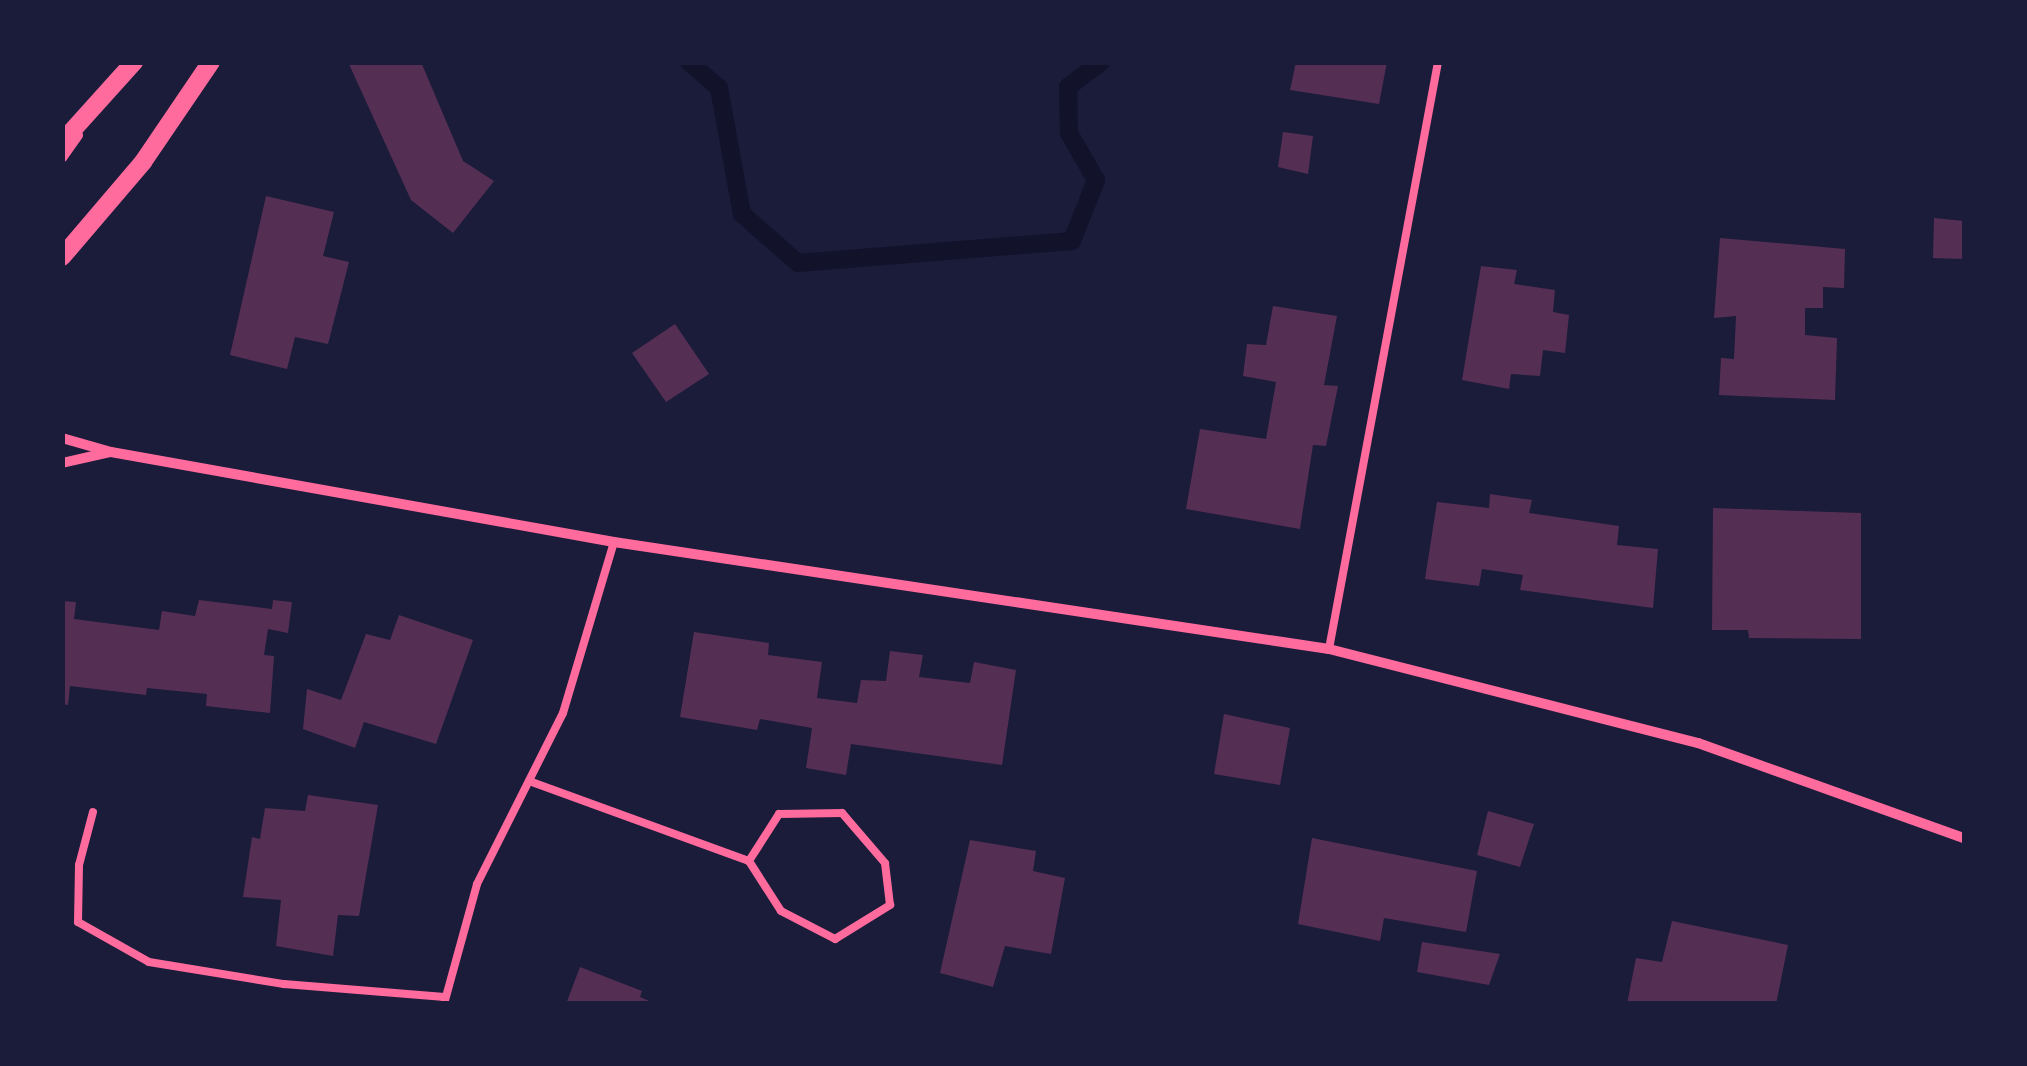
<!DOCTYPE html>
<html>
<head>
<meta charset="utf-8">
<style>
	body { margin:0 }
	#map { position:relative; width:2027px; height:1066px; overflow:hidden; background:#1b1b3a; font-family:"Titillium Web",sans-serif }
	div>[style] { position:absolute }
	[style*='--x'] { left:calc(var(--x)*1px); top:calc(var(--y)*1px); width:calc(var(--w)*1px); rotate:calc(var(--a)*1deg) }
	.stream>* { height:18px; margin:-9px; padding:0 9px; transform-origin:9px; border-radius:9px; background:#12122b }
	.building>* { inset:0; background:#542f53 }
	.service>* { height:8px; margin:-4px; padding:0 4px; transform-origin:4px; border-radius:4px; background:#ff6b9d }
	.minor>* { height:10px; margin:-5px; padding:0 5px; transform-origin:5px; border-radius:5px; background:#ff6b9d }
	.tertiary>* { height:18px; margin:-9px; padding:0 9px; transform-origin:9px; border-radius:9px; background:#ff6b9d }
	span { translate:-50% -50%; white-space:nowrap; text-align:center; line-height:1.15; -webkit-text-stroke:8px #1b1b3a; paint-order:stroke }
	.frame { position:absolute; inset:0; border:65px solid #1b1b3a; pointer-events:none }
</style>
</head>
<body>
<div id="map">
	<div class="stream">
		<div style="--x:689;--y:62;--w:40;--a:41"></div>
		<div style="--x:719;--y:88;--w:128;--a:79.7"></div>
		<div style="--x:742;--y:214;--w:74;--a:41.2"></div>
		<div style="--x:798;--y:263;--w:275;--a:-4.6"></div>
		<div style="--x:1072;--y:241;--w:66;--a:-68.5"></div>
		<div style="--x:1096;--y:180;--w:54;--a:-119.9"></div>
		<div style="--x:1069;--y:133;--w:46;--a:-91.2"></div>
		<div style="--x:1068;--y:87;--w:41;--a:-37.1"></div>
	</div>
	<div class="building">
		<div style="clip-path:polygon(348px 62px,421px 62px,463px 161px,494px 181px,453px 233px,411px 200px)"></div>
		<div style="clip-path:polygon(1296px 62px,1387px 62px,1379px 104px,1290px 90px)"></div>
		<div style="clip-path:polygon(1283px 132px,1313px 136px,1308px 174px,1278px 167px)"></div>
		<div style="clip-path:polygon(266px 196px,334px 212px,323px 256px,349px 262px,328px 344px,295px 337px,287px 369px,230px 355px)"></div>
		<div style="clip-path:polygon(1934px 218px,1964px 221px,1964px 259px,1933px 258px)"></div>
		<div style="clip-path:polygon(1720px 238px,1845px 249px,1844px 288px,1823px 287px,1823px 308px,1805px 308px,1805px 335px,1837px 338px,1835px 400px,1719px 395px,1721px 358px,1734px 359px,1736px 316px,1714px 318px)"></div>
		<div style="clip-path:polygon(1481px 266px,1517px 270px,1514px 284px,1555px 290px,1553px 312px,1569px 315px,1565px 353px,1543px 350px,1540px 376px,1511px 374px,1509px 389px,1462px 380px)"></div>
		<div style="clip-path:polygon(1273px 306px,1337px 316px,1324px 385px,1338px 386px,1326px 446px,1313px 445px,1300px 529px,1186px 509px,1200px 429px,1266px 439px,1276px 382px,1243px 376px,1247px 344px,1266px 345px)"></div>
		<div style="clip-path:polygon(675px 324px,709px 374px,666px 402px,632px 353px)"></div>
		<div style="clip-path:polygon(1490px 494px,1532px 500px,1529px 513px,1619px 526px,1617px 545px,1658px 549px,1653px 608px,1520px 590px,1523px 575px,1482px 569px,1479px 586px,1425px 579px,1437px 502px,1489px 508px)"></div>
		<div style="clip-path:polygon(1713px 508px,1861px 513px,1861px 639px,1749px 638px,1748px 630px,1712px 630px)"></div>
		<div style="clip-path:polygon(199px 600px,272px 609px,273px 600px,292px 602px,288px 633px,268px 629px,264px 655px,274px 656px,270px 713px,206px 706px,207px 694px,147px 688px,146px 695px,70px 686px,68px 705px,62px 704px,62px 601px,76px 602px,74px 619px,159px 630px,162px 611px,195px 616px)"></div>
		<div style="clip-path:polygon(399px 615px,473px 640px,436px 744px,364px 722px,355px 748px,303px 729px,307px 689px,341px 700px,366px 634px,390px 640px)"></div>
		<div style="clip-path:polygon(694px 632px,769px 643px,768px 655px,822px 662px,817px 698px,857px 703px,861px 680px,886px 681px,890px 651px,923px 655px,919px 677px,970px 683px,974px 662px,1016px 670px,1002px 765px,851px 744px,846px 775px,806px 768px,812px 728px,760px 719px,757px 730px,680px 717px)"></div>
		<div style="clip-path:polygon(1224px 714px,1290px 728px,1280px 785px,1214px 774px)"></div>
		<div style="clip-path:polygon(308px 795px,378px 805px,359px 916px,338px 915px,333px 956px,276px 946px,281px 900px,243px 897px,252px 837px,260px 839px,265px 808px,305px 811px)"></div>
		<div style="clip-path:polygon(1488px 811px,1534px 824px,1520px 867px,1477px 855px)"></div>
		<div style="clip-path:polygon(1312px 838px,1477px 871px,1466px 932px,1384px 918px,1380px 941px,1298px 924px)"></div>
		<div style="clip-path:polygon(970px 840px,1036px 851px,1033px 871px,1065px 878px,1051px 954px,1005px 946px,993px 987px,940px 973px)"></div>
		<div style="clip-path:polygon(1672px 921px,1788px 945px,1776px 1004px,1627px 1004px,1636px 958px,1662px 962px)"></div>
		<div style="clip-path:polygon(1422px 942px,1500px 954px,1489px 985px,1417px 972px)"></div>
		<div style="clip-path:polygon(580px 967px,642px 991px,640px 997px,656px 1004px,566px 1004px)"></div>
	</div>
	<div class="service">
		<div style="--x:1329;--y:649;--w:597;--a:-79.48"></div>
		<div style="--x:529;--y:781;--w:234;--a:20"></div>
		<div style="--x:749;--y:861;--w:59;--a:57.4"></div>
		<div style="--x:781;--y:911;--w:61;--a:27.4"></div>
		<div style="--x:835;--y:939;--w:65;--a:-31.7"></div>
		<div style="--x:890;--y:905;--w:42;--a:-96.8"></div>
		<div style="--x:885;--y:863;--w:66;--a:-130.7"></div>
		<div style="--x:842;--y:813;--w:63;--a:179.1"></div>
		<div style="--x:779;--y:814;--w:56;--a:122.6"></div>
		<div style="--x:93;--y:812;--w:55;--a:104.8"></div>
		<div style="--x:79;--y:865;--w:57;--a:91"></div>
		<div style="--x:78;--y:922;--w:81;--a:29.4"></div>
		<div style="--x:149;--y:962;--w:137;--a:9.3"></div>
		<div style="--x:284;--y:984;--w:161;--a:4.6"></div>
		<div style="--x:444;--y:1004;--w:124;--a:-74.6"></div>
		<div style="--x:477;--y:884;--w:191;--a:-63.3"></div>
		<div style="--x:563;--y:713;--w:178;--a:-73.4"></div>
	</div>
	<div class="minor">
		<div style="--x:62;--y:158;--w:28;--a:-55"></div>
		<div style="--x:62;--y:438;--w:51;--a:15.9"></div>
		<div style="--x:111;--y:452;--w:511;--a:10.14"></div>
		<div style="--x:614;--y:542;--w:723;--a:8.51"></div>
		<div style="--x:1329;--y:649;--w:381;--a:14.3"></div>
		<div style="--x:1698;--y:743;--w:282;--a:19.7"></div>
		<div style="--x:62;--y:463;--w:49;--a:-12.9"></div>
	</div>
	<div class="tertiary">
		<div style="--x:62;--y:142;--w:108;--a:-48"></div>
		<div style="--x:62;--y:257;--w:125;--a:-49.5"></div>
		<div style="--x:143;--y:162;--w:121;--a:-55.8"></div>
	</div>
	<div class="frame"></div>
</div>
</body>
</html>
